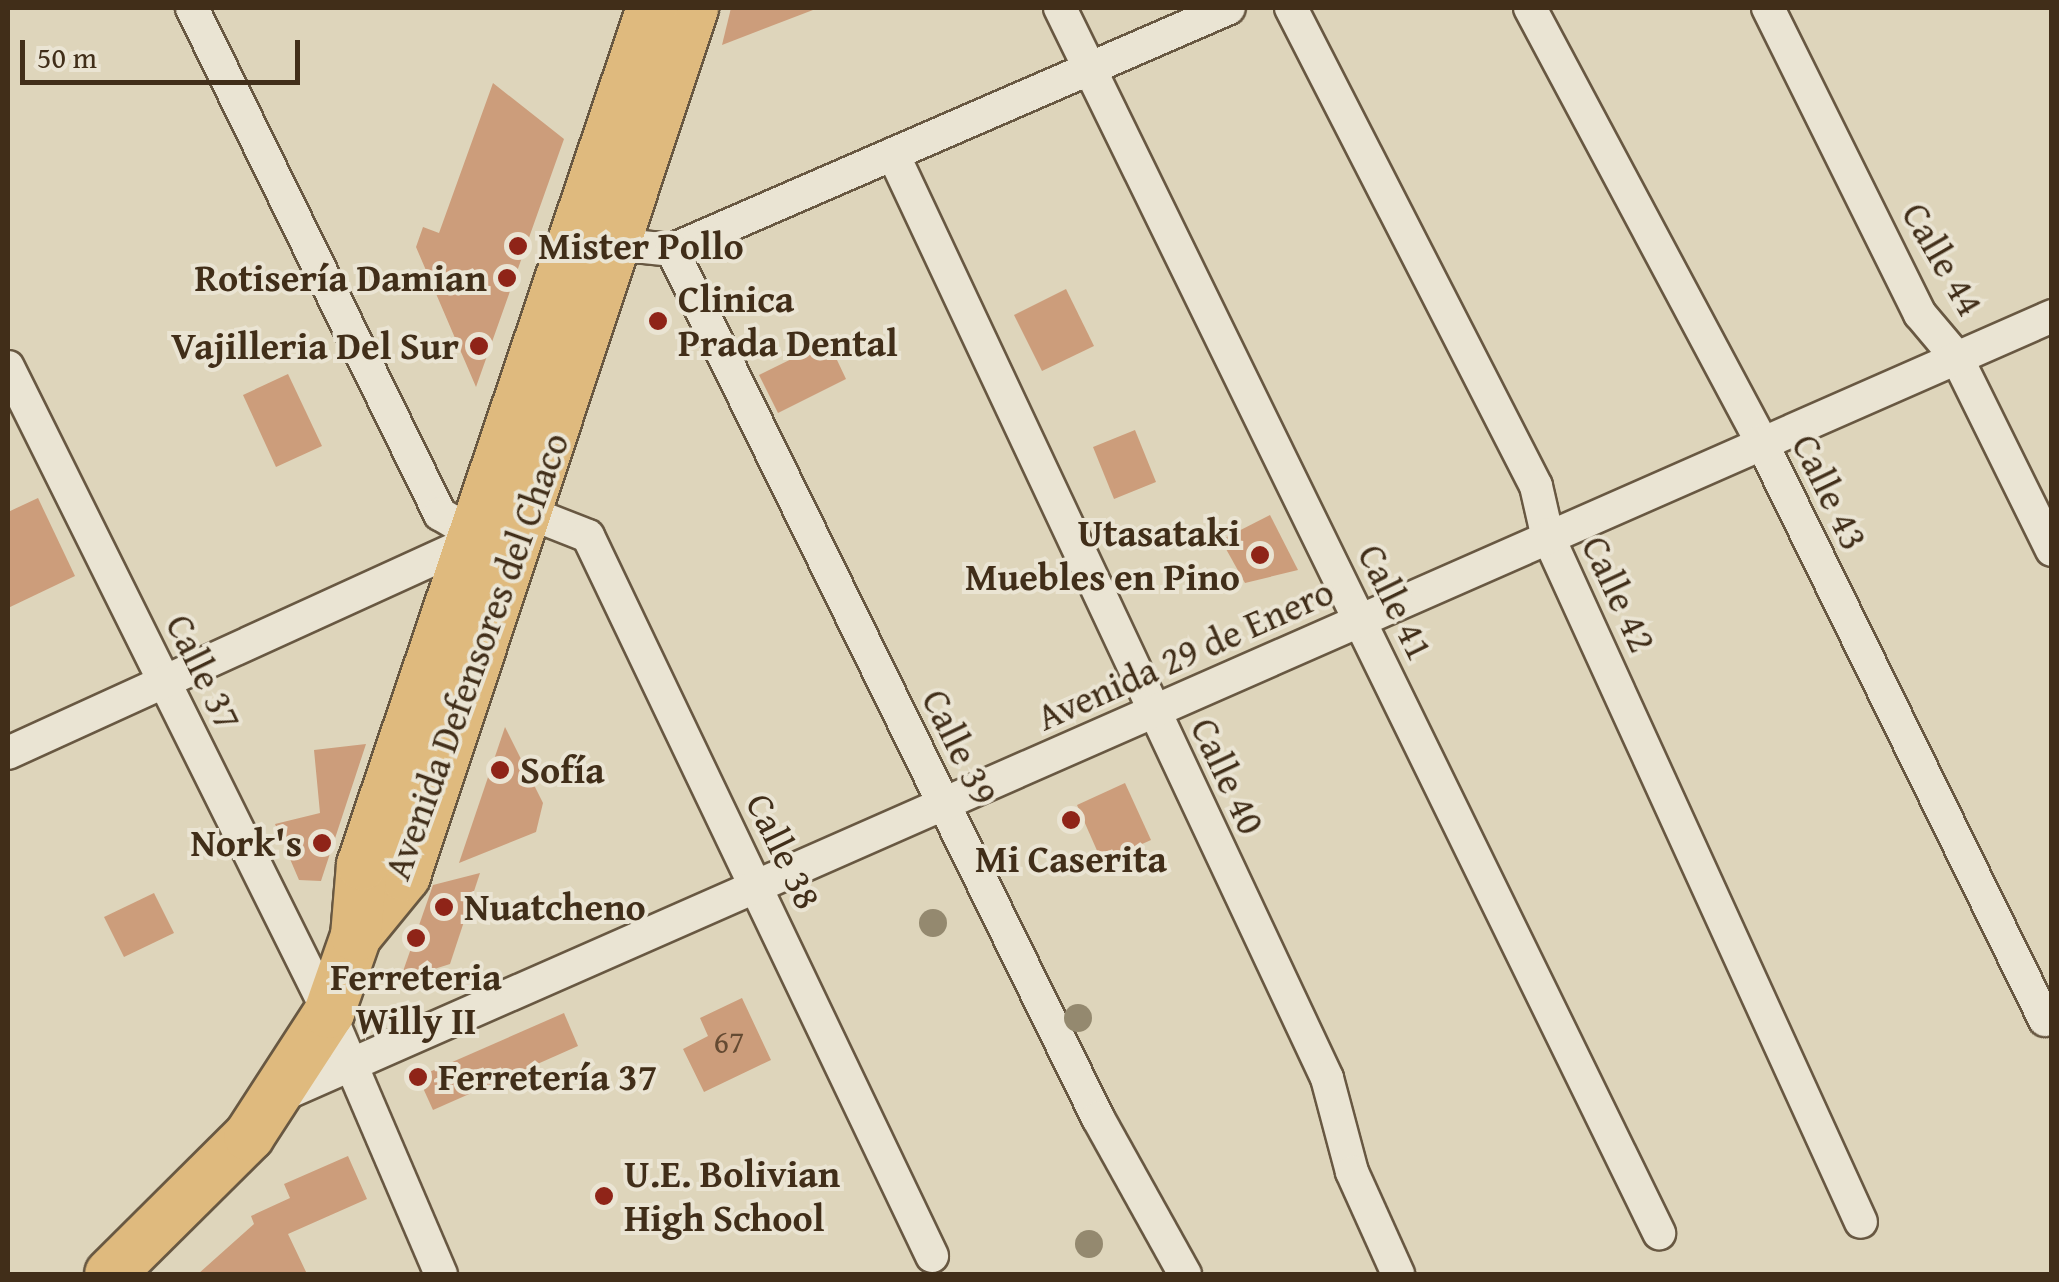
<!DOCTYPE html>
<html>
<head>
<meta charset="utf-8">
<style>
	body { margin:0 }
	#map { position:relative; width:2059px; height:1282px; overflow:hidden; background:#ded5bb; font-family:"Gentium Book Plus",serif }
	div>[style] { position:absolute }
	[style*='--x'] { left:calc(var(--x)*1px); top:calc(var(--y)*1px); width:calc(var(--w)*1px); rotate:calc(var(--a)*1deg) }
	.building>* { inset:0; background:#cc9d7b }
	.roads { filter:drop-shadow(2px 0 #685842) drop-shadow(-2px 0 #685842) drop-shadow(0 2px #685842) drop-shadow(0 -2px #685842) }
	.street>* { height:32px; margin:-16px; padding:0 16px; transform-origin:16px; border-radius:16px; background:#eae4d3 }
	.primary>* { height:50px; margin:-25px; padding:0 25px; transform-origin:25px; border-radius:25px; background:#dfba7e }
	.trees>* { width:28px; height:28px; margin:-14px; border-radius:50%; background:#94896f }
	.dots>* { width:28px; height:28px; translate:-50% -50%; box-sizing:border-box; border:5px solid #eae4d3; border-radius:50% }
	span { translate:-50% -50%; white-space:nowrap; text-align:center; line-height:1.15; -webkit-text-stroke:8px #eae4d3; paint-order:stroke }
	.number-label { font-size:32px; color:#644a32 }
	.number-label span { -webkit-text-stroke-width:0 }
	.poi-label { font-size:38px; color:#412e19; font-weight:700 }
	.left { translate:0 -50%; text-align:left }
	.right { translate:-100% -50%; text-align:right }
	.street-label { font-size:38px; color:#412e19 }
	.frame { position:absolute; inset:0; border:10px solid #412e19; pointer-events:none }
	.scale { position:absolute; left:20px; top:40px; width:280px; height:45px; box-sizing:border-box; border:5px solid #412e19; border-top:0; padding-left:12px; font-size:30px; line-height:35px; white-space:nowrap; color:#412e19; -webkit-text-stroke:8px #eae4d3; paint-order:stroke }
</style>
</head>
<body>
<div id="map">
	<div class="building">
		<div style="clip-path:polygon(731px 8px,812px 8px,813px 10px,722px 45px)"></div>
		<div style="clip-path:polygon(493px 83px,564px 139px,476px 387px,416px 247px,423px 227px,439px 233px)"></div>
		<div style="clip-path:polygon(1066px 289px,1094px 346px,1042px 371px,1014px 315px)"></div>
		<div style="clip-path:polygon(828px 341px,846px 379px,778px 413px,759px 375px)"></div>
		<div style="clip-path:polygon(288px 374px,322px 446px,276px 467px,243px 395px)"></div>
		<div style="clip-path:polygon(1135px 430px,1156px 482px,1114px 499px,1093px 447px)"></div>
		<div style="clip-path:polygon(38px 498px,75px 576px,8px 608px,8px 512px)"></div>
		<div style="clip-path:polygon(1270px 515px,1298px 570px,1245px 583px,1221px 540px)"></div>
		<div style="clip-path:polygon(505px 727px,543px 803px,536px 832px,459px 863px)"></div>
		<div style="clip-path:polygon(366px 744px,321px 881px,299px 880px,275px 824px,320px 813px,314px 750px)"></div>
		<div style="clip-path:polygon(1125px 783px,1151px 840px,1102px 862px,1077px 805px)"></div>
		<div style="clip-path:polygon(480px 873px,450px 964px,400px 980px,433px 885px)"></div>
		<div style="clip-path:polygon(154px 893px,174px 933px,124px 957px,104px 917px)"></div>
		<div style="clip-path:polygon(742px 998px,771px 1060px,704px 1092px,683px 1049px,708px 1036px,700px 1018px)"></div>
		<div style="clip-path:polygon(564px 1013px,578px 1046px,433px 1110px,418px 1077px)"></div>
		<div style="clip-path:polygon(348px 1156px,367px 1199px,288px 1234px,307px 1274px,198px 1274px,254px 1224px,251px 1216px,290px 1198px,284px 1184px)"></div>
	</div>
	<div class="roads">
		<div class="street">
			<div style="--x:192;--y:8;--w:564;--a:63.89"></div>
			<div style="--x:440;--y:514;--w:43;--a:30.7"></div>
			<div style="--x:1060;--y:8;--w:1364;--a:63.94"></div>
			<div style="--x:1291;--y:8;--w:537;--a:62.86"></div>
			<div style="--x:1536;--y:486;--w:49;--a:77.1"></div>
			<div style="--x:1547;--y:534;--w:756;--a:65.47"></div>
			<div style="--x:1530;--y:8;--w:491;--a:61.9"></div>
			<div style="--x:1761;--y:441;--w:645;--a:63.87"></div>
			<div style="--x:1768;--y:8;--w:342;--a:63.6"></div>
			<div style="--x:1920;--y:314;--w:57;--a:49.9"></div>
			<div style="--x:1957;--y:358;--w:214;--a:63.7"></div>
			<div style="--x:893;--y:154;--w:1021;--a:64.84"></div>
			<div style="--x:1327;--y:1078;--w:97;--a:75.1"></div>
			<div style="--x:1352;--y:1172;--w:112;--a:65.7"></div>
			<div style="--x:595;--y:242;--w:77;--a:5.9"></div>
			<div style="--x:672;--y:250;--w:607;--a:-23.48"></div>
			<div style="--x:672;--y:250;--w:967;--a:63.86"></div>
			<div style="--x:1098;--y:1118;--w:179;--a:60.9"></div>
			<div style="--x:8;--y:367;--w:721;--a:63.58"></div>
			<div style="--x:329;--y:1013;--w:284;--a:66.8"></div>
			<div style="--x:8;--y:753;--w:576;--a:-24.52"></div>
			<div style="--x:532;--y:514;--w:60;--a:21.4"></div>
			<div style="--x:588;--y:536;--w:798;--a:64.46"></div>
			<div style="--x:282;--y:1095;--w:1934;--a:-23.75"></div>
		</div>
		<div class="primary">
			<div style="--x:356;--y:936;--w:77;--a:-50.8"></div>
			<div style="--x:405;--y:876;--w:915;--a:-71.64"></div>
			<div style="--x:110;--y:1274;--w:196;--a:-44.8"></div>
			<div style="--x:249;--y:1136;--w:147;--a:-57"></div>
			<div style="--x:329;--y:1013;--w:82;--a:-70.7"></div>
			<div style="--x:356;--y:936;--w:71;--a:-85.2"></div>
			<div style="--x:362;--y:865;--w:905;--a:-71.3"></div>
		</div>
	</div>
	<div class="trees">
		<div style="left:933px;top:923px"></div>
		<div style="left:1078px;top:1018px"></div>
		<div style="left:1089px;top:1244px"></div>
	</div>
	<div class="dots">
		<div style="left:518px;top:246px;background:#8f2418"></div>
		<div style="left:507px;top:278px;background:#8f2418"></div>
		<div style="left:658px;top:321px;background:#8f2418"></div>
		<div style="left:479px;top:346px;background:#8f2418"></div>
		<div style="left:1260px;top:555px;background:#8f2418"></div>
		<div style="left:500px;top:770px;background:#8f2418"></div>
		<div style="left:1071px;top:820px;background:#8f2418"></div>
		<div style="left:322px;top:843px;background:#8f2418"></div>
		<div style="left:444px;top:907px;background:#8f2418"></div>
		<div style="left:416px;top:938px;background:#8f2418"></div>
		<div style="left:418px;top:1077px;background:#8f2418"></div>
		<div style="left:604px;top:1196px;background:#8f2418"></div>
	</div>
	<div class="number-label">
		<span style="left:729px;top:1042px">67</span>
	</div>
	<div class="poi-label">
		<span class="left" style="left:538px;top:246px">Mister Pollo</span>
		<span class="right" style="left:487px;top:278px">Rotisería Damian</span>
		<span class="left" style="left:678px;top:321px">Clinica<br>Prada Dental</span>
		<span class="right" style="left:459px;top:346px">Vajilleria Del Sur</span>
		<span class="right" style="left:1240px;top:555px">Utasataki<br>Muebles en Pino</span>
		<span class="left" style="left:520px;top:770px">Sofía</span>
		<span class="right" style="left:302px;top:843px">Nork's</span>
		<span style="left:1071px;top:859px">Mi Caserita</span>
		<span class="left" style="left:464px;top:907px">Nuatcheno</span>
		<span style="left:416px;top:999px">Ferreteria<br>Willy II</span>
		<span class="left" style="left:438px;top:1077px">Ferretería 37</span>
		<span class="left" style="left:624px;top:1196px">U.E. Bolivian<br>High School</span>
	</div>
	<div class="street-label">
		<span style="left:1943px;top:259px;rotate:60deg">Calle 44</span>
		<span style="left:1830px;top:492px;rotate:64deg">Calle 43</span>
		<span style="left:1619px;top:594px;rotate:65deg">Calle 42</span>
		<span style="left:1396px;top:602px;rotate:64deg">Calle 41</span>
		<span style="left:1185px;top:654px;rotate:-24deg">Avenida 29 de Enero</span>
		<span style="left:476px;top:656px;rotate:-70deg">Avenida Defensores del Chaco</span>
		<span style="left:204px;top:672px;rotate:64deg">Calle 37</span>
		<span style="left:960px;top:747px;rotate:64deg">Calle 39</span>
		<span style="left:1228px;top:776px;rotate:65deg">Calle 40</span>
		<span style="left:784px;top:851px;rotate:64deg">Calle 38</span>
	</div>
	<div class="frame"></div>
	<div class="scale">50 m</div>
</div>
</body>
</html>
